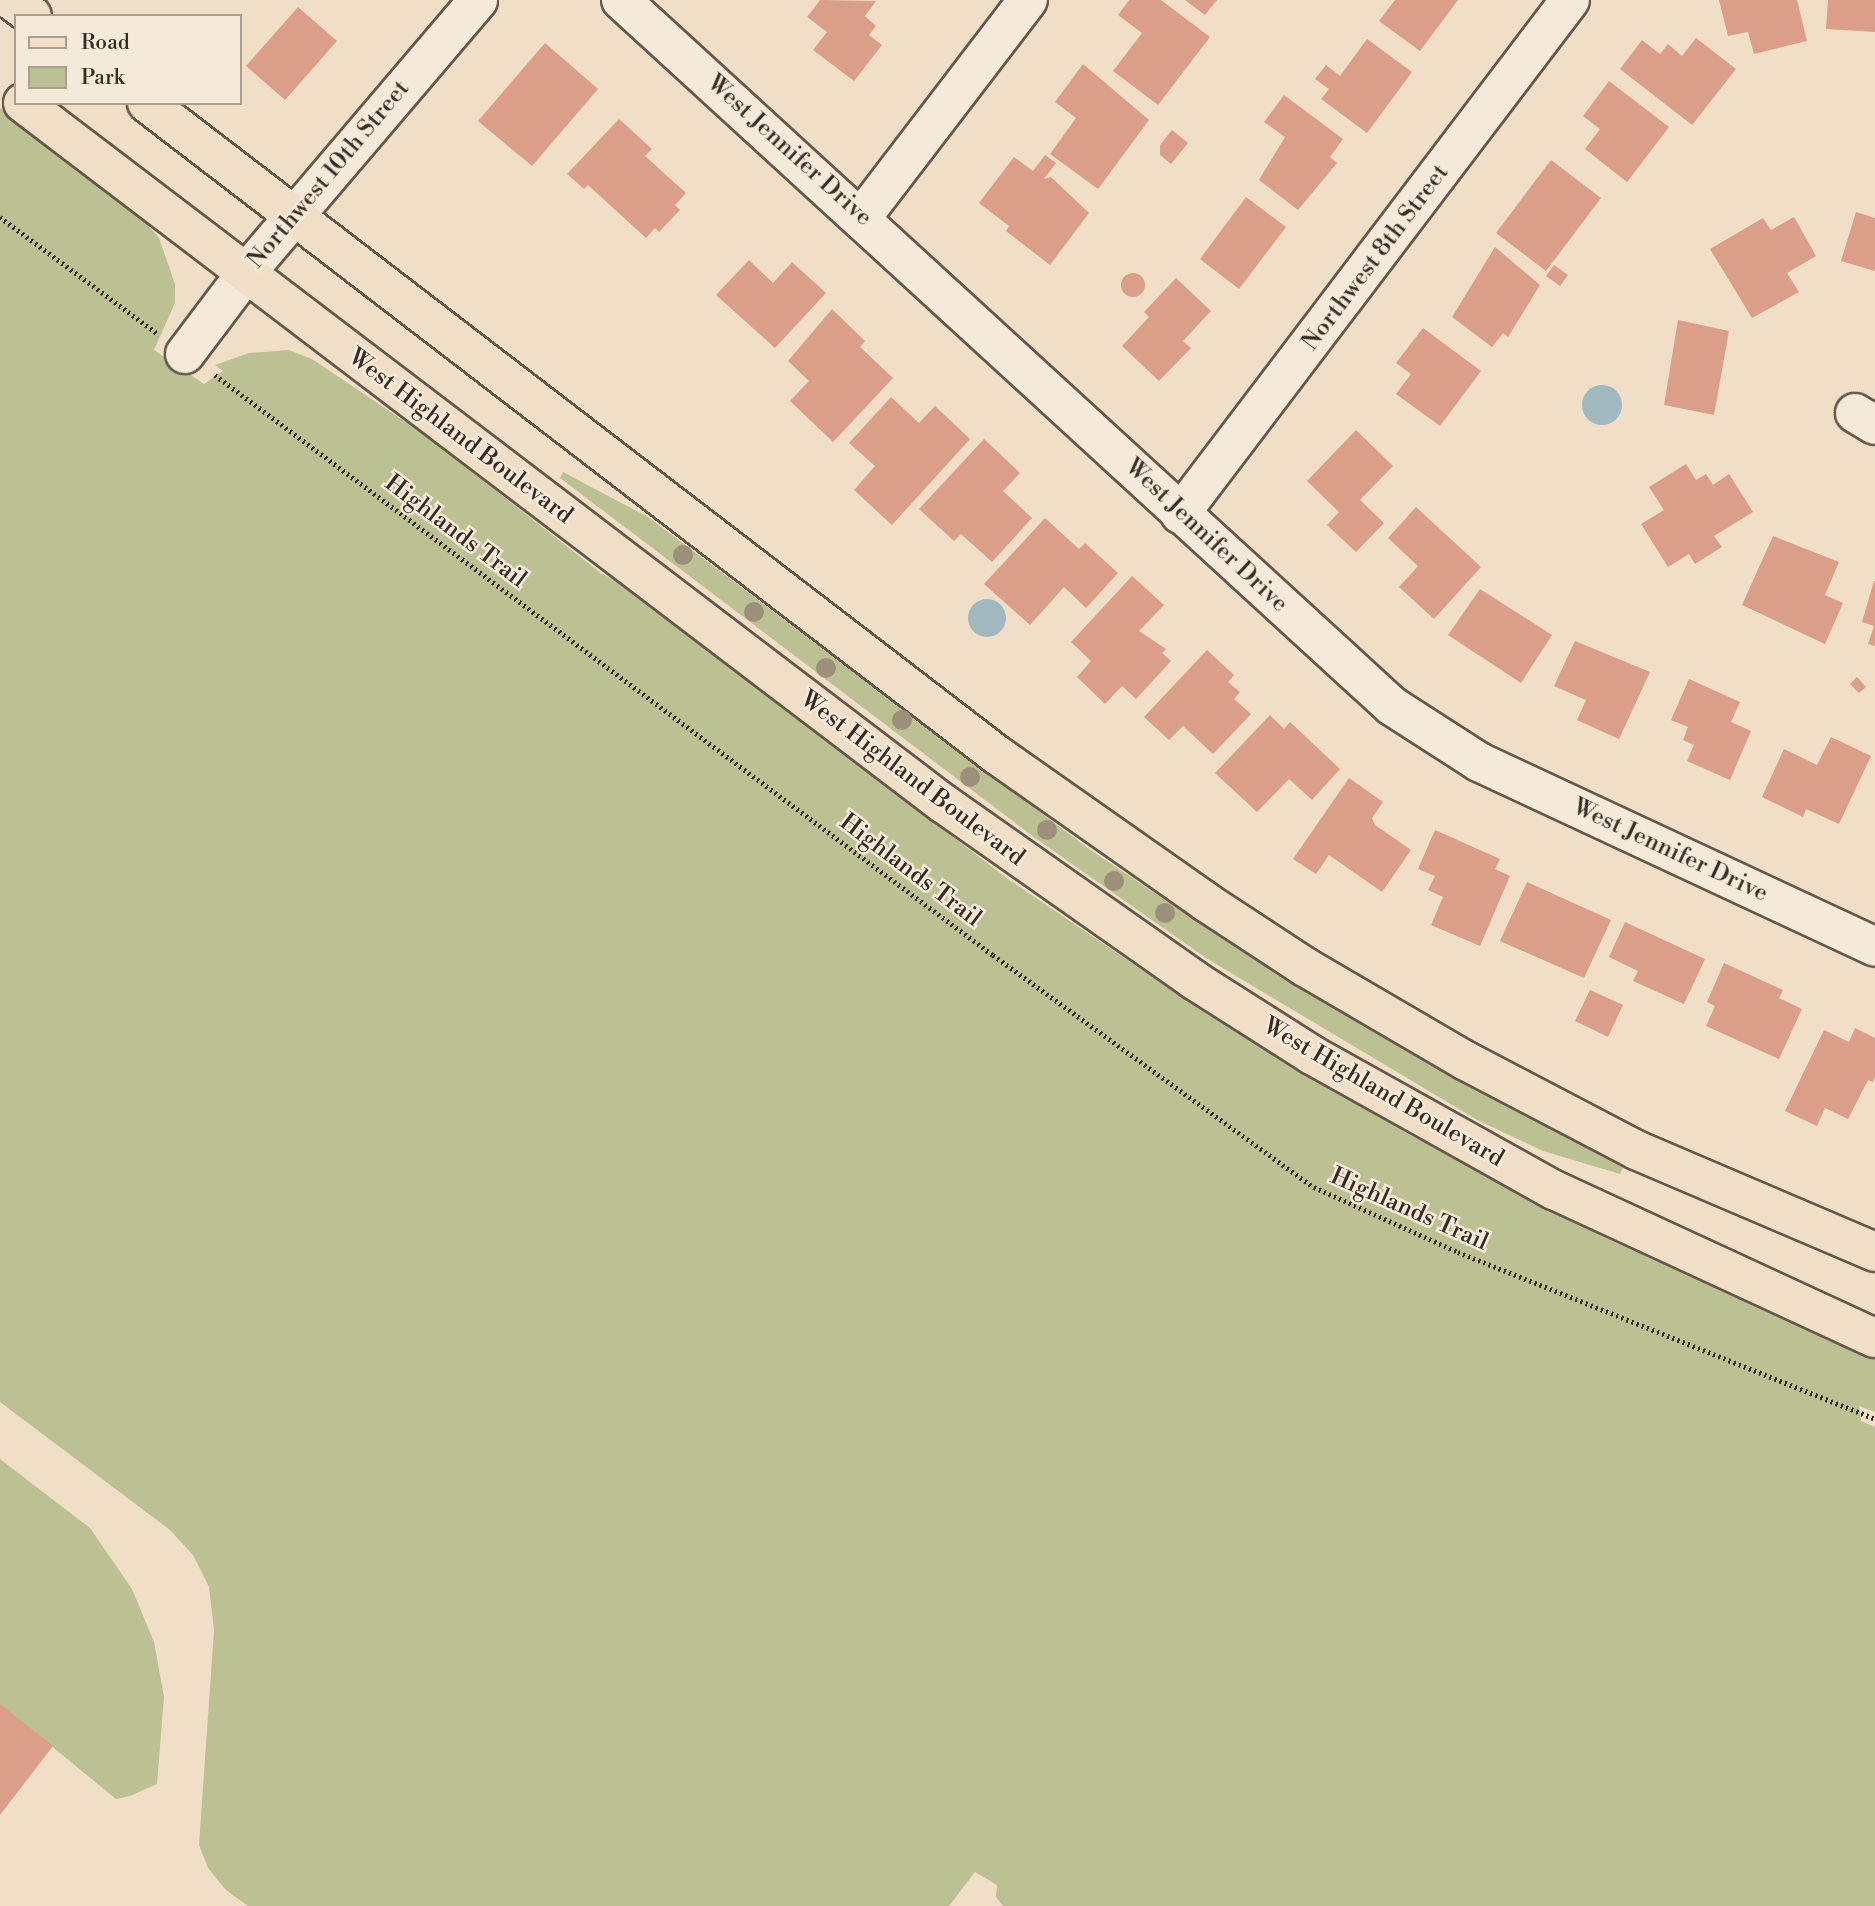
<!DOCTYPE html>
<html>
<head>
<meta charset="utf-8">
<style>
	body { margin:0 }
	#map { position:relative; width:1875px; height:1906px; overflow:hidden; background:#f0dfc6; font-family:"Libre Bodoni",serif }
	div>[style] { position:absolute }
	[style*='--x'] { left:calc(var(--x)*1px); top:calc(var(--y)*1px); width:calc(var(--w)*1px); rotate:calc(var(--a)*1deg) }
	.green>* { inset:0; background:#bcc193 }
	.water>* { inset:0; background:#a0b9c0 }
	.round { border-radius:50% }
	.building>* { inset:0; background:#da9e89 }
	.path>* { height:4.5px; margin-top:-2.25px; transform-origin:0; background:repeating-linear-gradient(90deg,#372b22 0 2px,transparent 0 5.5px) }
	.roads { filter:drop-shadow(2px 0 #65584b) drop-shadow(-2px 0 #65584b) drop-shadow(0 2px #65584b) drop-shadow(0 -2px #65584b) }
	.minor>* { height:38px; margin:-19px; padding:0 19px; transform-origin:19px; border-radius:19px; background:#f5eada }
	.major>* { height:38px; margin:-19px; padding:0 19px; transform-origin:19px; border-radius:19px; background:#f0dfc6 }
	.trees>* { width:20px; height:20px; margin:-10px; border-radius:50%; background:#9c907b }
	span { translate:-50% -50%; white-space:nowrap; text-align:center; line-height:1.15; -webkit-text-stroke:5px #f5eada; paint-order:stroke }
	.street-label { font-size:24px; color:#372b22 }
	.legend { position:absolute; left:14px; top:14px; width:228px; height:91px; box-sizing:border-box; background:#f5eada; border:2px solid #a99e90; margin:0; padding:9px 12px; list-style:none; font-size:21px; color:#372b22 }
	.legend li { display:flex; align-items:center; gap:14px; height:35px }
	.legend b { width:35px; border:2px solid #a99e90 }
</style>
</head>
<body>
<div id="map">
	<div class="green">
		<div style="clip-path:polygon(0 108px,141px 217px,159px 238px,175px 284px,175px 303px,154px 350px,204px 384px,223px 371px,215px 365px,249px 353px,289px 350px,312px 359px,425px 435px,602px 574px,616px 580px,1008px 879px,1207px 1014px,1408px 1134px,1608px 1239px,1875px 1358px,1875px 1412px,1859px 1406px,1861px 1421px,1875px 1427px,1875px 1906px,1003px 1906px,996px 1897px,997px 1885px,975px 1872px,949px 1906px,248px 1906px,226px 1890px,208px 1868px,199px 1845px,214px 1630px,209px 1587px,193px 1555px,170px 1530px,0 1402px)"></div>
		<div style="clip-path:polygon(563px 472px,648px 517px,1089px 849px,1243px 952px,1430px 1065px,1624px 1166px,1620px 1174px,1543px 1151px,1479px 1121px,1206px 958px,1035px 838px,560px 478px)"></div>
		<div style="clip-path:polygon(0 1459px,90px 1528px,132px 1589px,154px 1642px,164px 1697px,157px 1784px,130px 1796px,116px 1799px,0 1704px)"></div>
	</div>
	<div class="water">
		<div class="round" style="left:1582px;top:385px;width:40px;height:40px"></div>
		<div class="round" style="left:968px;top:599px;width:38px;height:38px"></div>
	</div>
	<div class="building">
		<div style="clip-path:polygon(820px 0,876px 1px,865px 16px,876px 26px,869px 35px,882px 45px,854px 81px,813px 50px,827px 32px,807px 17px)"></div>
		<div style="clip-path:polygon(1129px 0,1161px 0,1210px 37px,1158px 105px,1113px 71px,1142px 33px,1118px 15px)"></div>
		<div style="clip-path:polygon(1185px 0,1217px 0,1205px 15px)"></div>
		<div style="clip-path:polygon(1395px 0,1458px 0,1420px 51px,1379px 21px)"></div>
		<div style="clip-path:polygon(1719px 0,1797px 0,1807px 41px,1754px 54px,1748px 32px,1728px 36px)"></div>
		<div style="clip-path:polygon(1828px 0,1875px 0,1875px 32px,1826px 29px)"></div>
		<div style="clip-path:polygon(298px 7px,337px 41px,285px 100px,246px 66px)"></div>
		<div style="clip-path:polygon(1696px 38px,1736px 69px,1692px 125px,1620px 69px,1642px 40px,1660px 54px,1668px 44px,1682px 56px)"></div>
		<div style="clip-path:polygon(1367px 39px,1412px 72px,1367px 133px,1321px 99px,1329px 89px,1315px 79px,1326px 65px,1340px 76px)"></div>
		<div style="clip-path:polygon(545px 43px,598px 89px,532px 166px,478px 121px)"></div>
		<div style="clip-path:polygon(1083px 64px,1149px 120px,1098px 189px,1050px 154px,1076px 118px,1055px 102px)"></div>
		<div style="clip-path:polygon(1609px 81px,1669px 127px,1627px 182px,1585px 149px,1600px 129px,1583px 116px)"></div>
		<div style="clip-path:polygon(1284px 95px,1343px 139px,1330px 157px,1337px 163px,1298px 210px,1259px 180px,1285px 137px,1264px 122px)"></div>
		<div style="clip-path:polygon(619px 119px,652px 149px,645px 156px,686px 193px,675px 205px,680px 210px,659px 232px,655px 228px,646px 238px,588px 185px,584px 189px,567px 174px)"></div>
		<div style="clip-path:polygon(1172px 130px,1188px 143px,1171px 164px,1160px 155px,1160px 145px)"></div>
		<div style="clip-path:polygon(1045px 155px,1056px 163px,1044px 179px,1051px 177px,1089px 213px,1050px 265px,1006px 231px,1009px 226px,979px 203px,1014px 157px,1033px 171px)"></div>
		<div style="clip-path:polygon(1551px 160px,1601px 198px,1546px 271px,1496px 233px)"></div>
		<div style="clip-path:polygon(1246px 197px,1286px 227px,1239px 289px,1200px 259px)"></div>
		<div style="clip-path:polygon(1856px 212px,1875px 218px,1875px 271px,1841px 261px)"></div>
		<div style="clip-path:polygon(1794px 217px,1816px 256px,1787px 273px,1799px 292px,1752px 318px,1710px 249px,1763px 218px,1771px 230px)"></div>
		<div style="clip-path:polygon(1495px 247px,1540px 285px,1508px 337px,1503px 333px,1492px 347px,1452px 317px)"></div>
		<div style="clip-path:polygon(749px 260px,773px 283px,792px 262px,826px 293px,775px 348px,716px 295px)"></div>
		<div style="clip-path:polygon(1554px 265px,1568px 275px,1560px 286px,1546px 276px)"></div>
		<div class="round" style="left:1121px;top:273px;width:24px;height:24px"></div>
		<div style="clip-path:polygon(1176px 278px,1211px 311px,1183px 341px,1191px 348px,1159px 381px,1122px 346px,1149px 317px,1144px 312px)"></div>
		<div style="clip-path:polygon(832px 309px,865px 341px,860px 347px,893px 378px,833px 442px,790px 401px,809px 381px,788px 361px)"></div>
		<div style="clip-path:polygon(1678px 320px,1729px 331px,1714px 415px,1664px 405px)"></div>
		<div style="clip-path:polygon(1423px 328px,1481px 371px,1440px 426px,1396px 394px,1411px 374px,1396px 363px)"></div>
		<div style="clip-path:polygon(891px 397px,919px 423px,935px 406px,970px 439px,892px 525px,854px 490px,875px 466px,849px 443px)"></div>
		<div style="clip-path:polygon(1356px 430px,1393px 466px,1360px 500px,1384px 523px,1356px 552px,1327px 525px,1339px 512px,1307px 481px)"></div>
		<div style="clip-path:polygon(984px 439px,1020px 473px,1003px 491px,1032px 518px,992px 562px,961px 534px,954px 541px,919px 509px)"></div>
		<div style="clip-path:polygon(1686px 464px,1696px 480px,1706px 474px,1713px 485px,1729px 474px,1753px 512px,1714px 536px,1722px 547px,1695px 564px,1689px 554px,1668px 567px,1641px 524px,1664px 510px,1649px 487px)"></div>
		<div style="clip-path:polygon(1416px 507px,1481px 567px,1434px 619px,1399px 587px,1418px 566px,1388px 538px)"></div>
		<div style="clip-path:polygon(1045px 518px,1079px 549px,1085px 543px,1118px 573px,1086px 608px,1064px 587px,1030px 625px,984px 584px)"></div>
		<div style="clip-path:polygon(1773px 536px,1839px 562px,1825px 595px,1843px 603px,1825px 644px,1742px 605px)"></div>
		<div style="clip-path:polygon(1132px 576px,1164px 605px,1139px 631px,1166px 649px,1162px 653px,1171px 661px,1136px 699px,1122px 686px,1105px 704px,1077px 677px,1091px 661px,1071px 642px)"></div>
		<div style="clip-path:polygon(1874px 581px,1875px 581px,1875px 646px,1868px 644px,1874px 626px,1862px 622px)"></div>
		<div style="clip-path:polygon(1480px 589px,1552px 635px,1521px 683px,1448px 635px)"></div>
		<div style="clip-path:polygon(1575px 641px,1650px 672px,1619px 739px,1577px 720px,1586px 700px,1554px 686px)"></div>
		<div style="clip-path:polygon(1207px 650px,1234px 675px,1228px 682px,1240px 692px,1234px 699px,1251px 714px,1213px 754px,1183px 726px,1169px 740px,1144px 717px)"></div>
		<div style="clip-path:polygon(1857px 677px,1866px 687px,1859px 693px,1850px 684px)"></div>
		<div style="clip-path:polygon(1689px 679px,1740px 702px,1731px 722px,1751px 731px,1730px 780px,1687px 761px,1694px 745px,1683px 740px,1688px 727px,1671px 720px)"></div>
		<div style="clip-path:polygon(1270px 715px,1284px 729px,1290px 722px,1340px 769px,1312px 800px,1289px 779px,1257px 812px,1215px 773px)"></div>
		<div style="clip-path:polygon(1831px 737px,1871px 756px,1839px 824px,1806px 809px,1803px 817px,1762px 797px,1784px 749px,1817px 765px)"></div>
		<div style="clip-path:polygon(1349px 778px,1383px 802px,1372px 818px,1375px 825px,1411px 850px,1382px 892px,1329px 855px,1316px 874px,1293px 859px)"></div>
		<div style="clip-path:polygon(1435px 830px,1500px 859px,1495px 869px,1510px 876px,1480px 946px,1431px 925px,1443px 897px,1428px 890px,1435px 876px,1418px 869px)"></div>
		<div style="clip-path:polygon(1527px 882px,1611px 920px,1584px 978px,1500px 941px)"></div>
		<div style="clip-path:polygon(1625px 922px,1705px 959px,1684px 1004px,1633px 981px,1638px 971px,1609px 957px)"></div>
		<div style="clip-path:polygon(1724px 963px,1783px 990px,1779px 998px,1802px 1009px,1779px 1059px,1706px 1026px,1715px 1006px,1707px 1002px)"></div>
		<div style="clip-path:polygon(1590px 990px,1623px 1005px,1608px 1037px,1575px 1021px)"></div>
		<div style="clip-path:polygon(1855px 1028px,1875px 1038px,1875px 1077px,1873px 1082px,1868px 1080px,1848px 1119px,1825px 1108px,1817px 1126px,1785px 1111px,1824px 1030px,1849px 1042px)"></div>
		<div style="clip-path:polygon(0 1704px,53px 1746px,0 1815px)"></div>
	</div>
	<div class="path">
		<div style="--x:0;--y:217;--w:195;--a:36.5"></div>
		<div style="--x:215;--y:375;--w:970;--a:36.7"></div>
		<div style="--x:993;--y:955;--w:396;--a:35.9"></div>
		<div style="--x:1314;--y:1187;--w:158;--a:24.3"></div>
		<div style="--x:1458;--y:1252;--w:449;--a:21.8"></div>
	</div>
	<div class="roads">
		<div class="minor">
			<div style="--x:621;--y:0;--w:1045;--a:42.48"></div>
			<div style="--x:1392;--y:706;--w:103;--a:32.8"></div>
			<div style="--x:1479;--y:762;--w:437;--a:25"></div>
			<div style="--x:862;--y:217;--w:273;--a:-52.6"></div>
			<div style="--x:185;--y:354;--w:101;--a:-53"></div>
			<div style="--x:246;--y:273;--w:358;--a:-49.6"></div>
			<div style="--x:1855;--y:413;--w:23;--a:31"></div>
			<div style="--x:1180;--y:514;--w:645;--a:-52.81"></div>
		</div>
		<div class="major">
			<div style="--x:11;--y:0;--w:26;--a:37"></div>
			<div style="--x:23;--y:103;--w:1157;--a:37.28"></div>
			<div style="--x:944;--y:804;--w:306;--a:35.1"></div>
			<div style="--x:1194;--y:980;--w:140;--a:32.4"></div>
			<div style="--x:1312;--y:1055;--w:277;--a:29.2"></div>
			<div style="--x:1554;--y:1190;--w:353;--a:24.8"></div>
			<div style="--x:147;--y:103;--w:1071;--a:37.49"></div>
			<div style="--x:997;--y:755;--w:256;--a:35.1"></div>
			<div style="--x:1206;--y:902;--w:118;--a:33.3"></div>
			<div style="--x:1305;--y:967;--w:186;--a:30.3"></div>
			<div style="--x:1466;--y:1061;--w:192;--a:27.6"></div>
			<div style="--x:1636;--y:1150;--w:260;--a:23.1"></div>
		</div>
	</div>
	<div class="trees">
		<div style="left:683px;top:555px"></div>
		<div style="left:754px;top:612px"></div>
		<div style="left:826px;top:668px"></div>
		<div style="left:902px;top:720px"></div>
		<div style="left:970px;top:777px"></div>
		<div style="left:1047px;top:830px"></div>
		<div style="left:1114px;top:881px"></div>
		<div style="left:1165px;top:913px"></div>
	</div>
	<div class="street-label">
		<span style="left:789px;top:151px;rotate:42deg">West Jennifer Drive</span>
		<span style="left:329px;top:175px;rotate:-50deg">Northwest 10th Street</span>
		<span style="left:1376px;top:258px;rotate:-53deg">Northwest 8th Street</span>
		<span style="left:460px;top:437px;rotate:37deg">West Highland Boulevard</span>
		<span style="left:455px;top:532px;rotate:37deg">Highlands Trail</span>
		<span style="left:1206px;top:536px;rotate:43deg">West Jennifer Drive</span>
		<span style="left:912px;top:779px;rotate:37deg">West Highland Boulevard</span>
		<span style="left:1670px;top:851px;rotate:25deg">West Jennifer Drive</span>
		<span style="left:910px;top:871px;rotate:37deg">Highlands Trail</span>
		<span style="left:1383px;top:1093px;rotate:30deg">West Highland Boulevard</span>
		<span style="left:1409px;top:1210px;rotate:24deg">Highlands Trail</span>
	</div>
	<ul class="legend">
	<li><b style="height:9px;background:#f0dfc6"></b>Road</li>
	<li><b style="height:19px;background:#bcc193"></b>Park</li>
	</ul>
</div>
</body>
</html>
